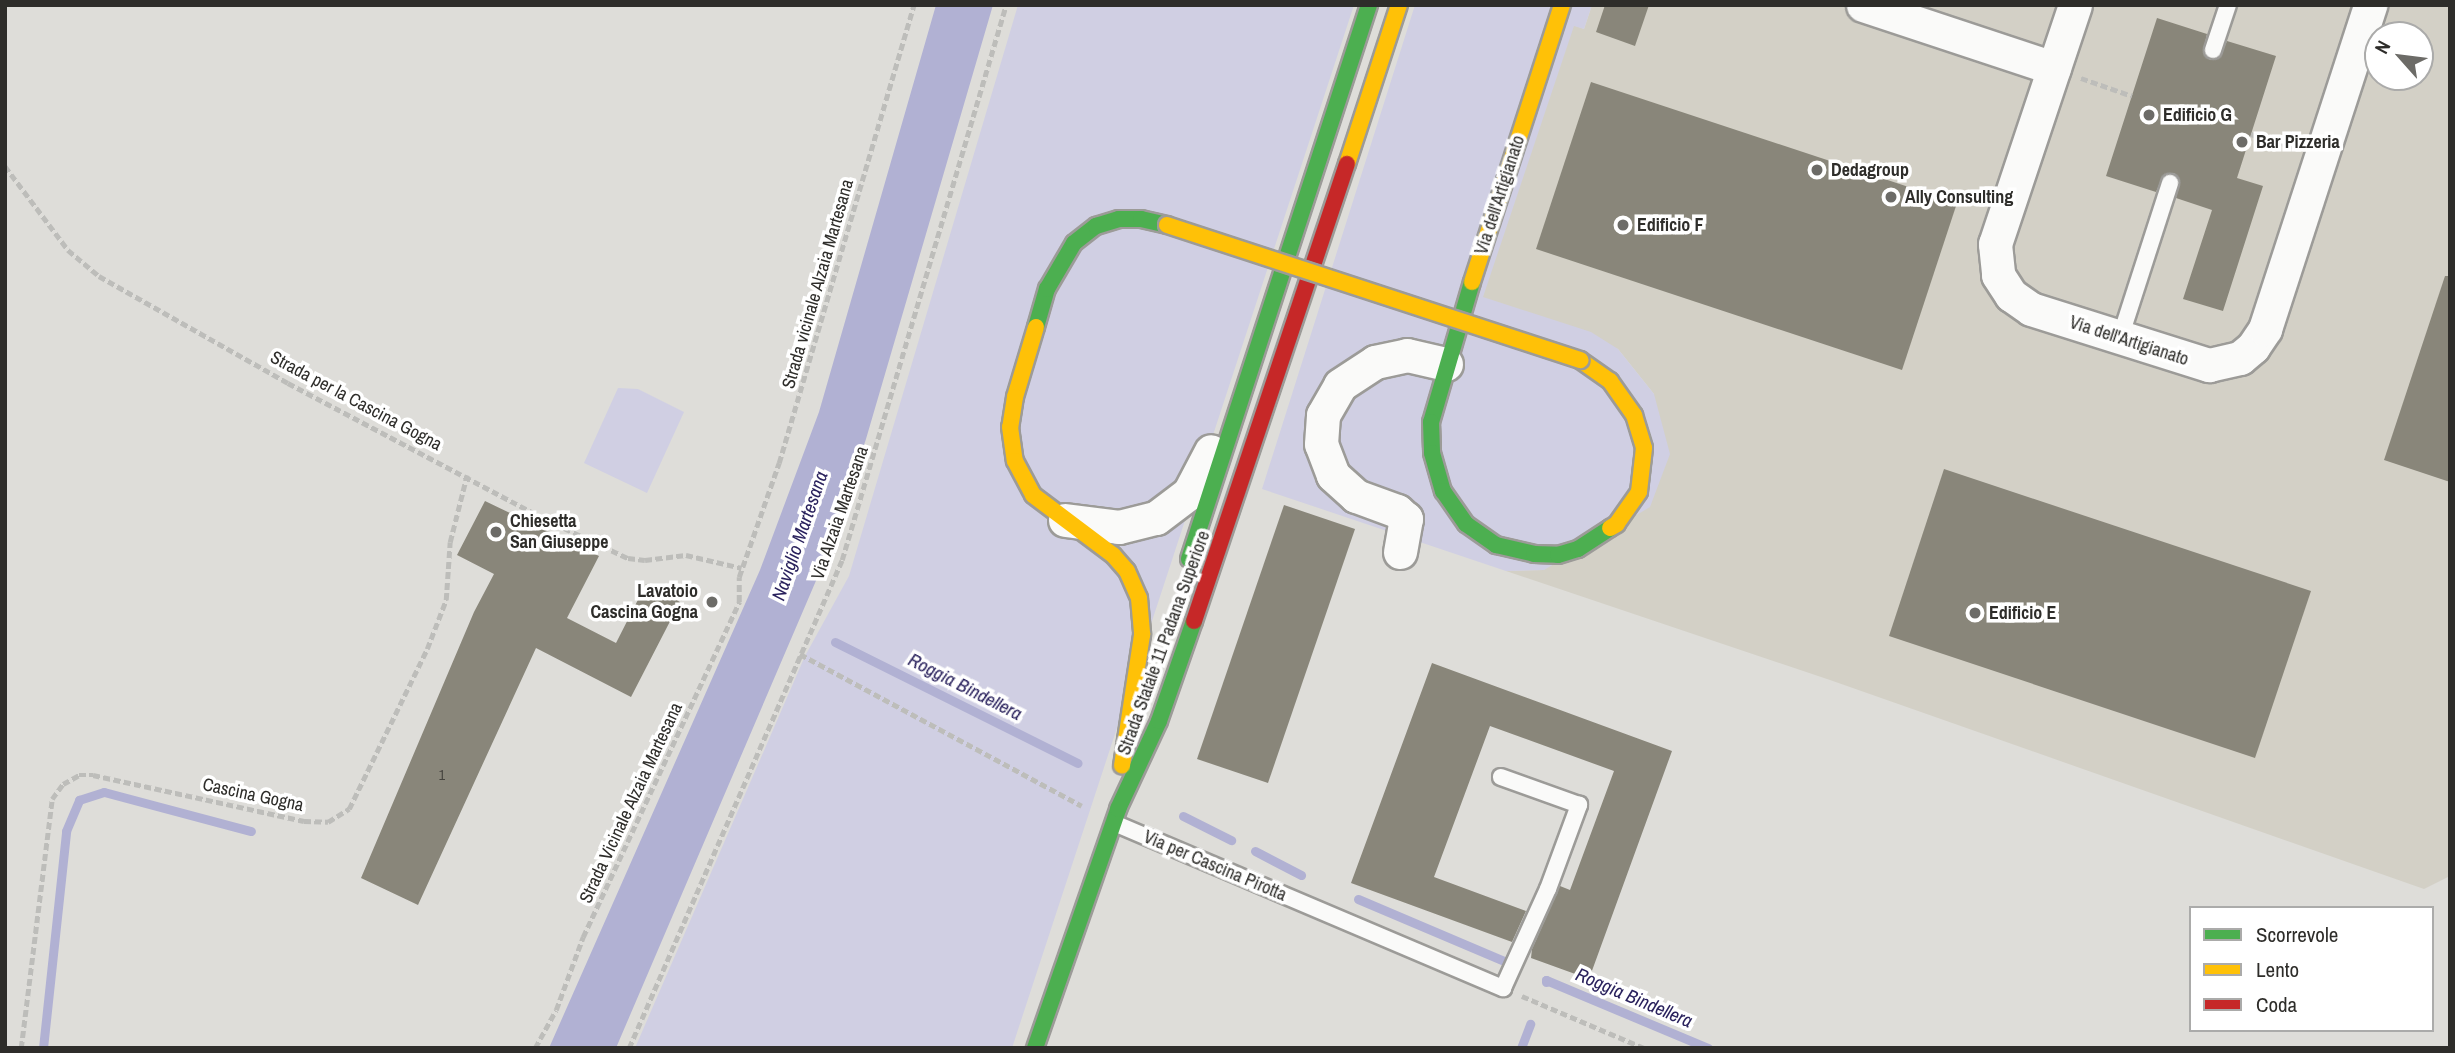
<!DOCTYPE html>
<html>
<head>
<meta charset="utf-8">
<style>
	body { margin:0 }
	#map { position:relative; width:2455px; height:1053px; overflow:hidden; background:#deddd9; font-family:"Archivo Narrow",sans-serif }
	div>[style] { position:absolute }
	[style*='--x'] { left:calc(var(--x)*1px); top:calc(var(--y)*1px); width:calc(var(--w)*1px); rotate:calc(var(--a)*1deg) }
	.built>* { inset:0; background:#d3d0c6 }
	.green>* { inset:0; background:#d0cfe3 }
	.water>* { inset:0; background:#b1b1d3 }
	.stream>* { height:9px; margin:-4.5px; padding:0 4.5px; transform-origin:4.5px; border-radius:4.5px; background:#b1b1d3 }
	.building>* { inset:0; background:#89867a }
	.path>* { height:4.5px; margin-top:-2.25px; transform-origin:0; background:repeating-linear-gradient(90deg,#bdbdba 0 7px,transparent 0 10.5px) }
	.roads { filter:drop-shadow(2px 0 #9c9b98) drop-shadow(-2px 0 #9c9b98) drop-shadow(0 2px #9c9b98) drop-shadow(0 -2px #9c9b98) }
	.lane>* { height:16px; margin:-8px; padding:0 8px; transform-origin:8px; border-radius:8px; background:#fafaf9 }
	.street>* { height:33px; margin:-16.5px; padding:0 16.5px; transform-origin:16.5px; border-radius:16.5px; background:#fafaf9 }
	.fast>* { height:16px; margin:-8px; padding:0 8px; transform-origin:8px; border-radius:8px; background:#4caf50 }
	.slow>* { height:16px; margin:-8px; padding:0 8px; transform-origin:8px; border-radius:8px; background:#ffc107 }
	.jam>* { height:16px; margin:-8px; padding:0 8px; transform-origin:8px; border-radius:8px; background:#c62828 }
	.bridges { filter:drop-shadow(2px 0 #9c9b98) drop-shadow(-2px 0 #9c9b98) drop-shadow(0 2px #9c9b98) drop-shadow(0 -2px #9c9b98) }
	.slow-bridge>* { height:16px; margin:-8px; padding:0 8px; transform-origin:8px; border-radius:8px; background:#ffc107 }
	.dots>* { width:19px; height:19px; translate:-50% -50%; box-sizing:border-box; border:4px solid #fff; border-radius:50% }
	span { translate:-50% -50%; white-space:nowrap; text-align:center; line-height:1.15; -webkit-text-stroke:7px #fff; paint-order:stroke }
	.number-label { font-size:14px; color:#45433e }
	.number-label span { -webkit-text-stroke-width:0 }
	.poi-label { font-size:18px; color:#2e2d2a; font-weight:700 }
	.left { translate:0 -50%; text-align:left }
	.right { translate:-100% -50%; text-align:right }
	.street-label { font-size:18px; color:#2e2d2a }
	.water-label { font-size:19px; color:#2a225d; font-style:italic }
	.frame { position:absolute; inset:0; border:7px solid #2e2d2a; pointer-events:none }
	.legend { position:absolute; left:2189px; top:906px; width:245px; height:126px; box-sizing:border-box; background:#fff; border:2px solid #ababaa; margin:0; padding:9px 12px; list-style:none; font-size:21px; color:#2e2d2a }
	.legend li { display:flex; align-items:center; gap:14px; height:35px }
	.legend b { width:35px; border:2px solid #ababaa }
	.north { position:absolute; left:2364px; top:21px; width:70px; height:70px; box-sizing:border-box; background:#fff; border:2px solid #ababaa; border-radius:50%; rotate:298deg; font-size:19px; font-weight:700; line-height:28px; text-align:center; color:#2e2d2a }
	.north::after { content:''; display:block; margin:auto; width:24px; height:32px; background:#6c6b67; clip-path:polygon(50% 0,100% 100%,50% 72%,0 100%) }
</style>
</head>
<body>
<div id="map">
	<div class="built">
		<div style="clip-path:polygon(evenodd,1592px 5px,2450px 5px,2450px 876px,2424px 889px,1830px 680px,1506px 571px,1544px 570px,1654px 394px,1618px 349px,1482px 298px,1573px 25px,1584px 29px,1592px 5px,2378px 35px,2420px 35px,2420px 77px,2378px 77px,2378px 35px)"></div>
	</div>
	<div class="green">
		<div style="clip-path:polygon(1018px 5px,1354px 5px,1012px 1048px,635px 1048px,805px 656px,849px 576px)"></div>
		<div style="clip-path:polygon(1415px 5px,1592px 5px,1584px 29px,1574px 26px,1483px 297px,1591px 332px,1618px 349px,1654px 394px,1670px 454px,1650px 507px,1544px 570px,1506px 571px,1262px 489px)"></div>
		<div style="clip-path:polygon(618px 388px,638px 389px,684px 412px,647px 493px,584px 463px)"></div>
	</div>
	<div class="water">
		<div style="clip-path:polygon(936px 5px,993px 5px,866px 439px,824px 562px,616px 1048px,549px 1048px,760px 570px,819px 412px)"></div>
	</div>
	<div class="stream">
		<div style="--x:835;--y:642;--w:271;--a:26.5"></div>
		<div style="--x:1183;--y:816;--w:54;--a:26.6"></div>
		<div style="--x:1255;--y:851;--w:52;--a:27.6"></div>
		<div style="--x:1358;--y:899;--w:159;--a:23"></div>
		<div style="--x:1546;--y:982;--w:2;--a:-90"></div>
		<div style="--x:1546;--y:980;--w:176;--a:22.8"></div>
		<div style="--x:43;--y:1048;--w:218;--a:-83.9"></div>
		<div style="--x:66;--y:831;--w:34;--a:-67"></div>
		<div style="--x:79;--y:800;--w:26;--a:-18"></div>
		<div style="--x:104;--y:792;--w:152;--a:14.9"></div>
		<div style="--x:1521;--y:1048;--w:26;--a:-69"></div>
	</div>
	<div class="building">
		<div style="clip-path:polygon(1605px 5px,1649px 5px,1635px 46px,1596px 32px)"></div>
		<div style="clip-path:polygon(2157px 18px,2207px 34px,2203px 51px,2210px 60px,2220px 57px,2227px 41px,2276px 56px,2237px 178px,2263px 186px,2223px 311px,2183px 299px,2212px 210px,2176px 198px,2180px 181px,2174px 173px,2163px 176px,2156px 192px,2106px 176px)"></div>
		<div style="clip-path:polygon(1591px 82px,1957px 203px,1902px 370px,1536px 249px)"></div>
		<div style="clip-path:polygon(2445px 276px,2450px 276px,2450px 482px,2384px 460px)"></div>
		<div style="clip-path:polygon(1944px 469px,2311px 591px,2255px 758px,1889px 636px)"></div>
		<div style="clip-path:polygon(485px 501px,599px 556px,567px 618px,616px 643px,646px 584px,680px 602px,631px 697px,536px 648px,418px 905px,361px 878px,474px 612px,494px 574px,457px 555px)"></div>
		<div style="clip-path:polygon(1284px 505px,1355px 529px,1268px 783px,1197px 759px)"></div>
		<div style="clip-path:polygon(1432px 663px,1672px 751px,1589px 979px,1531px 958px,1532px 949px,1560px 886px,1570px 890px,1614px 771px,1490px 726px,1434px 877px,1526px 911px,1512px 942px,1351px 883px)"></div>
	</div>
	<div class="path">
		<div style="--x:2081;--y:78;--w:54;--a:19.4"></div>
		<div style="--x:2251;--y:134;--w:45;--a:16.8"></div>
		<div style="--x:5;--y:166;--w:105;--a:53.1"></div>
		<div style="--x:68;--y:250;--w:40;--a:40"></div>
		<div style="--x:99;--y:276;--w:217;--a:29.5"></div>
		<div style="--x:288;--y:383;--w:291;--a:27.9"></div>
		<div style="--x:545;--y:519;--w:92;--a:25.2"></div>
		<div style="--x:628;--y:558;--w:17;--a:7"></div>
		<div style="--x:645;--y:560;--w:41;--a:-7"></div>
		<div style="--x:686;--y:555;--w:57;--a:13.1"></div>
		<div style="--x:800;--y:654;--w:320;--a:28.3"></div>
		<div style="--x:1522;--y:996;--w:133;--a:23.1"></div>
		<div style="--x:21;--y:1048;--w:251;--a:-82.9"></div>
		<div style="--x:52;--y:799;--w:19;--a:-54"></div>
		<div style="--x:63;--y:784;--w:18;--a:-29"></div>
		<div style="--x:79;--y:775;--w:14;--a:0"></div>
		<div style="--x:93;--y:775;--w:216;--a:12.3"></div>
		<div style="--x:304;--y:821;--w:24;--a:2"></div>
		<div style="--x:328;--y:822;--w:25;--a:-32"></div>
		<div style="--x:349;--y:809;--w:178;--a:-64"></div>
		<div style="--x:427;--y:649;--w:53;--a:-68.8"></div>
		<div style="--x:446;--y:600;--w:58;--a:-86.1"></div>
		<div style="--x:450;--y:542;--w:69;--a:-75.8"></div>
		<div style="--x:535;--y:1048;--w:43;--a:-61.1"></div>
		<div style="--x:556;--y:1010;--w:78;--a:-69.7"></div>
		<div style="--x:583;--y:937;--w:370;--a:-65"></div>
		<div style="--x:739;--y:602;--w:25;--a:-90"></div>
		<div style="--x:739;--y:577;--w:121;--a:-70.7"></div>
		<div style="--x:779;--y:463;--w:477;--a:-73.6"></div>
		<div style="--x:629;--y:1048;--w:532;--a:-66.42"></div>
		<div style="--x:842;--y:560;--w:579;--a:-73.54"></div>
	</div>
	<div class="roads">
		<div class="lane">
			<div style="--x:2213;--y:50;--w:47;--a:-71.6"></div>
			<div style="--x:2120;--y:338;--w:163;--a:-72.1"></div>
			<div style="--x:1114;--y:823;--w:423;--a:23"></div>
			<div style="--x:1503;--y:988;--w:109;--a:-65.6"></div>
			<div style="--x:1548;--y:889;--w:90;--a:-69.7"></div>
			<div style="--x:1579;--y:805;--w:83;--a:-160.3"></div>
		</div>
		<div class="street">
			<div style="--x:1863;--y:5;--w:201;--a:18.3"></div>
			<div style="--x:2075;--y:5;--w:252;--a:108.5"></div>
			<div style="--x:1995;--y:244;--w:31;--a:84"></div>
			<div style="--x:1998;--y:275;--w:24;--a:57"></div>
			<div style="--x:2011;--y:295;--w:24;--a:35"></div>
			<div style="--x:2031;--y:309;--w:187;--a:17.5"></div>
			<div style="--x:2209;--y:365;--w:32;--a:-13"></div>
			<div style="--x:2240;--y:358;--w:17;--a:-40"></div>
			<div style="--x:2253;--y:347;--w:22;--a:-56"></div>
			<div style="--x:2265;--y:329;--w:341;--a:-72"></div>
			<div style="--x:1065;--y:520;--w:54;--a:7.4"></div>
			<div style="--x:1119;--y:527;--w:38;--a:-14"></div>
			<div style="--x:1156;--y:518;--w:41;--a:-37.1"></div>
			<div style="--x:1189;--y:493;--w:47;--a:-62.4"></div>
			<div style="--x:1400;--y:552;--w:34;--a:-80"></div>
			<div style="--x:1406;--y:519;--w:12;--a:-138"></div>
			<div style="--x:1397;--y:511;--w:44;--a:-159.9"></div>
			<div style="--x:1356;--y:496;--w:31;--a:-138"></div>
			<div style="--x:1333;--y:475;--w:33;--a:-111"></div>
			<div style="--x:1321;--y:444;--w:29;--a:-86"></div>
			<div style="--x:1323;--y:415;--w:34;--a:-60"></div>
			<div style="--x:1340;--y:385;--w:42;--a:-33.3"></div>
			<div style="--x:1375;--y:362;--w:33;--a:-12"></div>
			<div style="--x:1407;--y:355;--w:40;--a:13"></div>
		</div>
		<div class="fast">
			<div style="--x:1472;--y:282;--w:146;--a:106.3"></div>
			<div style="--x:1431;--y:422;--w:31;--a:88"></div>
			<div style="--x:1432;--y:453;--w:40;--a:74"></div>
			<div style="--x:1443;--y:491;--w:40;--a:55.1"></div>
			<div style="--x:1466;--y:524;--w:37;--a:35"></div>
			<div style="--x:1496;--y:545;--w:39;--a:13"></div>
			<div style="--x:1534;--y:554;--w:24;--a:2"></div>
			<div style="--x:1558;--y:555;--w:21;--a:-17"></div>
			<div style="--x:1578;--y:549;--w:38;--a:-33"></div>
			<div style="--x:1036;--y:327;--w:40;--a:-74"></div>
			<div style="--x:1047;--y:289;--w:53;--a:-59.6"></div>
			<div style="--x:1074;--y:243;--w:28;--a:-38"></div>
			<div style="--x:1096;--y:226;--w:24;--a:-17"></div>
			<div style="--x:1119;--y:219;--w:22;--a:0"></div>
			<div style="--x:1141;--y:219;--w:27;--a:13"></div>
			<div style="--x:1189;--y:559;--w:583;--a:-72"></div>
			<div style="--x:1035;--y:1048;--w:253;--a:-70.8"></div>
			<div style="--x:1118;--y:809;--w:97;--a:-65"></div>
			<div style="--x:1159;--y:721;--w:106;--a:-70.7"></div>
		</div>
		<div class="slow">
			<div style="--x:1347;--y:164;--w:167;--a:-71.9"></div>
			<div style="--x:1472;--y:282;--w:291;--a:-72"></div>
			<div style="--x:1036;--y:327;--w:73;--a:106.7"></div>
			<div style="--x:1015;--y:397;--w:30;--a:99"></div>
			<div style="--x:1010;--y:427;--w:34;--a:82"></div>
			<div style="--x:1015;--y:461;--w:38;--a:62"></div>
			<div style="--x:1033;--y:495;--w:100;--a:36.9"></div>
			<div style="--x:1113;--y:555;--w:21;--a:49"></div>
			<div style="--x:1127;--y:571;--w:30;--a:66"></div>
			<div style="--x:1139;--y:598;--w:37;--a:85"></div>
			<div style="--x:1142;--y:635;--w:132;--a:98.7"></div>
			<div style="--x:1580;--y:360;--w:37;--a:35"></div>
			<div style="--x:1610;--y:381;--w:42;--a:54.8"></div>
			<div style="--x:1634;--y:415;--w:34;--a:73"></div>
			<div style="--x:1644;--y:448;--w:44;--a:96.5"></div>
			<div style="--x:1639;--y:492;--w:39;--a:125"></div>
			<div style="--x:1617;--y:524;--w:8;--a:150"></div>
		</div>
		<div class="jam">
			<div style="--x:1194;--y:621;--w:482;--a:-71.5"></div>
		</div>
	</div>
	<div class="bridges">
		<div class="slow-bridge">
			<div style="--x:1167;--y:225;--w:435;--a:18.1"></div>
		</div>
	</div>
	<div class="dots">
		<div style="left:2149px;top:115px;background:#6c6b67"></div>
		<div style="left:2242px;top:142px;background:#6c6b67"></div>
		<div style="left:1817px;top:170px;background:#6c6b67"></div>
		<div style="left:1891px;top:197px;background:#6c6b67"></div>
		<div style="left:1623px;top:225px;background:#6c6b67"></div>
		<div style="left:496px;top:532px;background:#6c6b67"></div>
		<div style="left:712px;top:602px;background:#6c6b67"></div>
		<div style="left:1975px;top:613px;background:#6c6b67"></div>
	</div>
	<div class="number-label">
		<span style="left:442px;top:775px">1</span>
	</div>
	<div class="poi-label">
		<span class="left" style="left:2163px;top:115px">Edificio G</span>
		<span class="left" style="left:2256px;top:142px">Bar Pizzeria</span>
		<span class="left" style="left:1831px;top:170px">Dedagroup</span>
		<span class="left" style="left:1905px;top:197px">Ally Consulting</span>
		<span class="left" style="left:1637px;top:225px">Edificio F</span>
		<span class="left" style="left:510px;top:532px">Chiesetta<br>San Giuseppe</span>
		<span class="right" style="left:698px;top:602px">Lavatoio<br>Cascina Gogna</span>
		<span class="left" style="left:1989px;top:613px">Edificio E</span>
	</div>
	<div class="street-label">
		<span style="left:1500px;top:195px;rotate:-72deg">Via dell'Artigianato</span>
		<span style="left:818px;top:284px;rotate:-74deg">Strada vicinale Alzaia Martesana</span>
		<span style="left:2129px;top:341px;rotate:18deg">Via dell'Artigianato</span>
		<span style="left:356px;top:401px;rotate:28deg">Strada per la Cascina Gogna</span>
		<span style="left:840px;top:513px;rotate:-71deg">Via Alzaia Martesana</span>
		<span style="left:1164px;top:643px;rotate:-70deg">Strada Statale 11 Padana Superiore</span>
		<span style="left:253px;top:795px;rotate:12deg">Cascina Gogna</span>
		<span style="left:631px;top:803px;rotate:-65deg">Strada Vicinale Alzaia Martesana</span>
		<span style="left:1215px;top:866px;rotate:23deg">Via per Cascina Pirotta</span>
	</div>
	<div class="water-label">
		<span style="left:800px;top:536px;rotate:-71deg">Naviglio Martesana</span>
		<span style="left:965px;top:687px;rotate:27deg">Roggia Bindellera</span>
		<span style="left:1634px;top:998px;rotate:23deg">Roggia Bindellera</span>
	</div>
	<div class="frame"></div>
	<ul class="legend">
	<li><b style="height:9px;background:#4caf50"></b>Scorrevole</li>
	<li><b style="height:9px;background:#ffc107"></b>Lento</li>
	<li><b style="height:9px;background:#c62828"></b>Coda</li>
	</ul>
	<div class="north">N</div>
</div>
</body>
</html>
